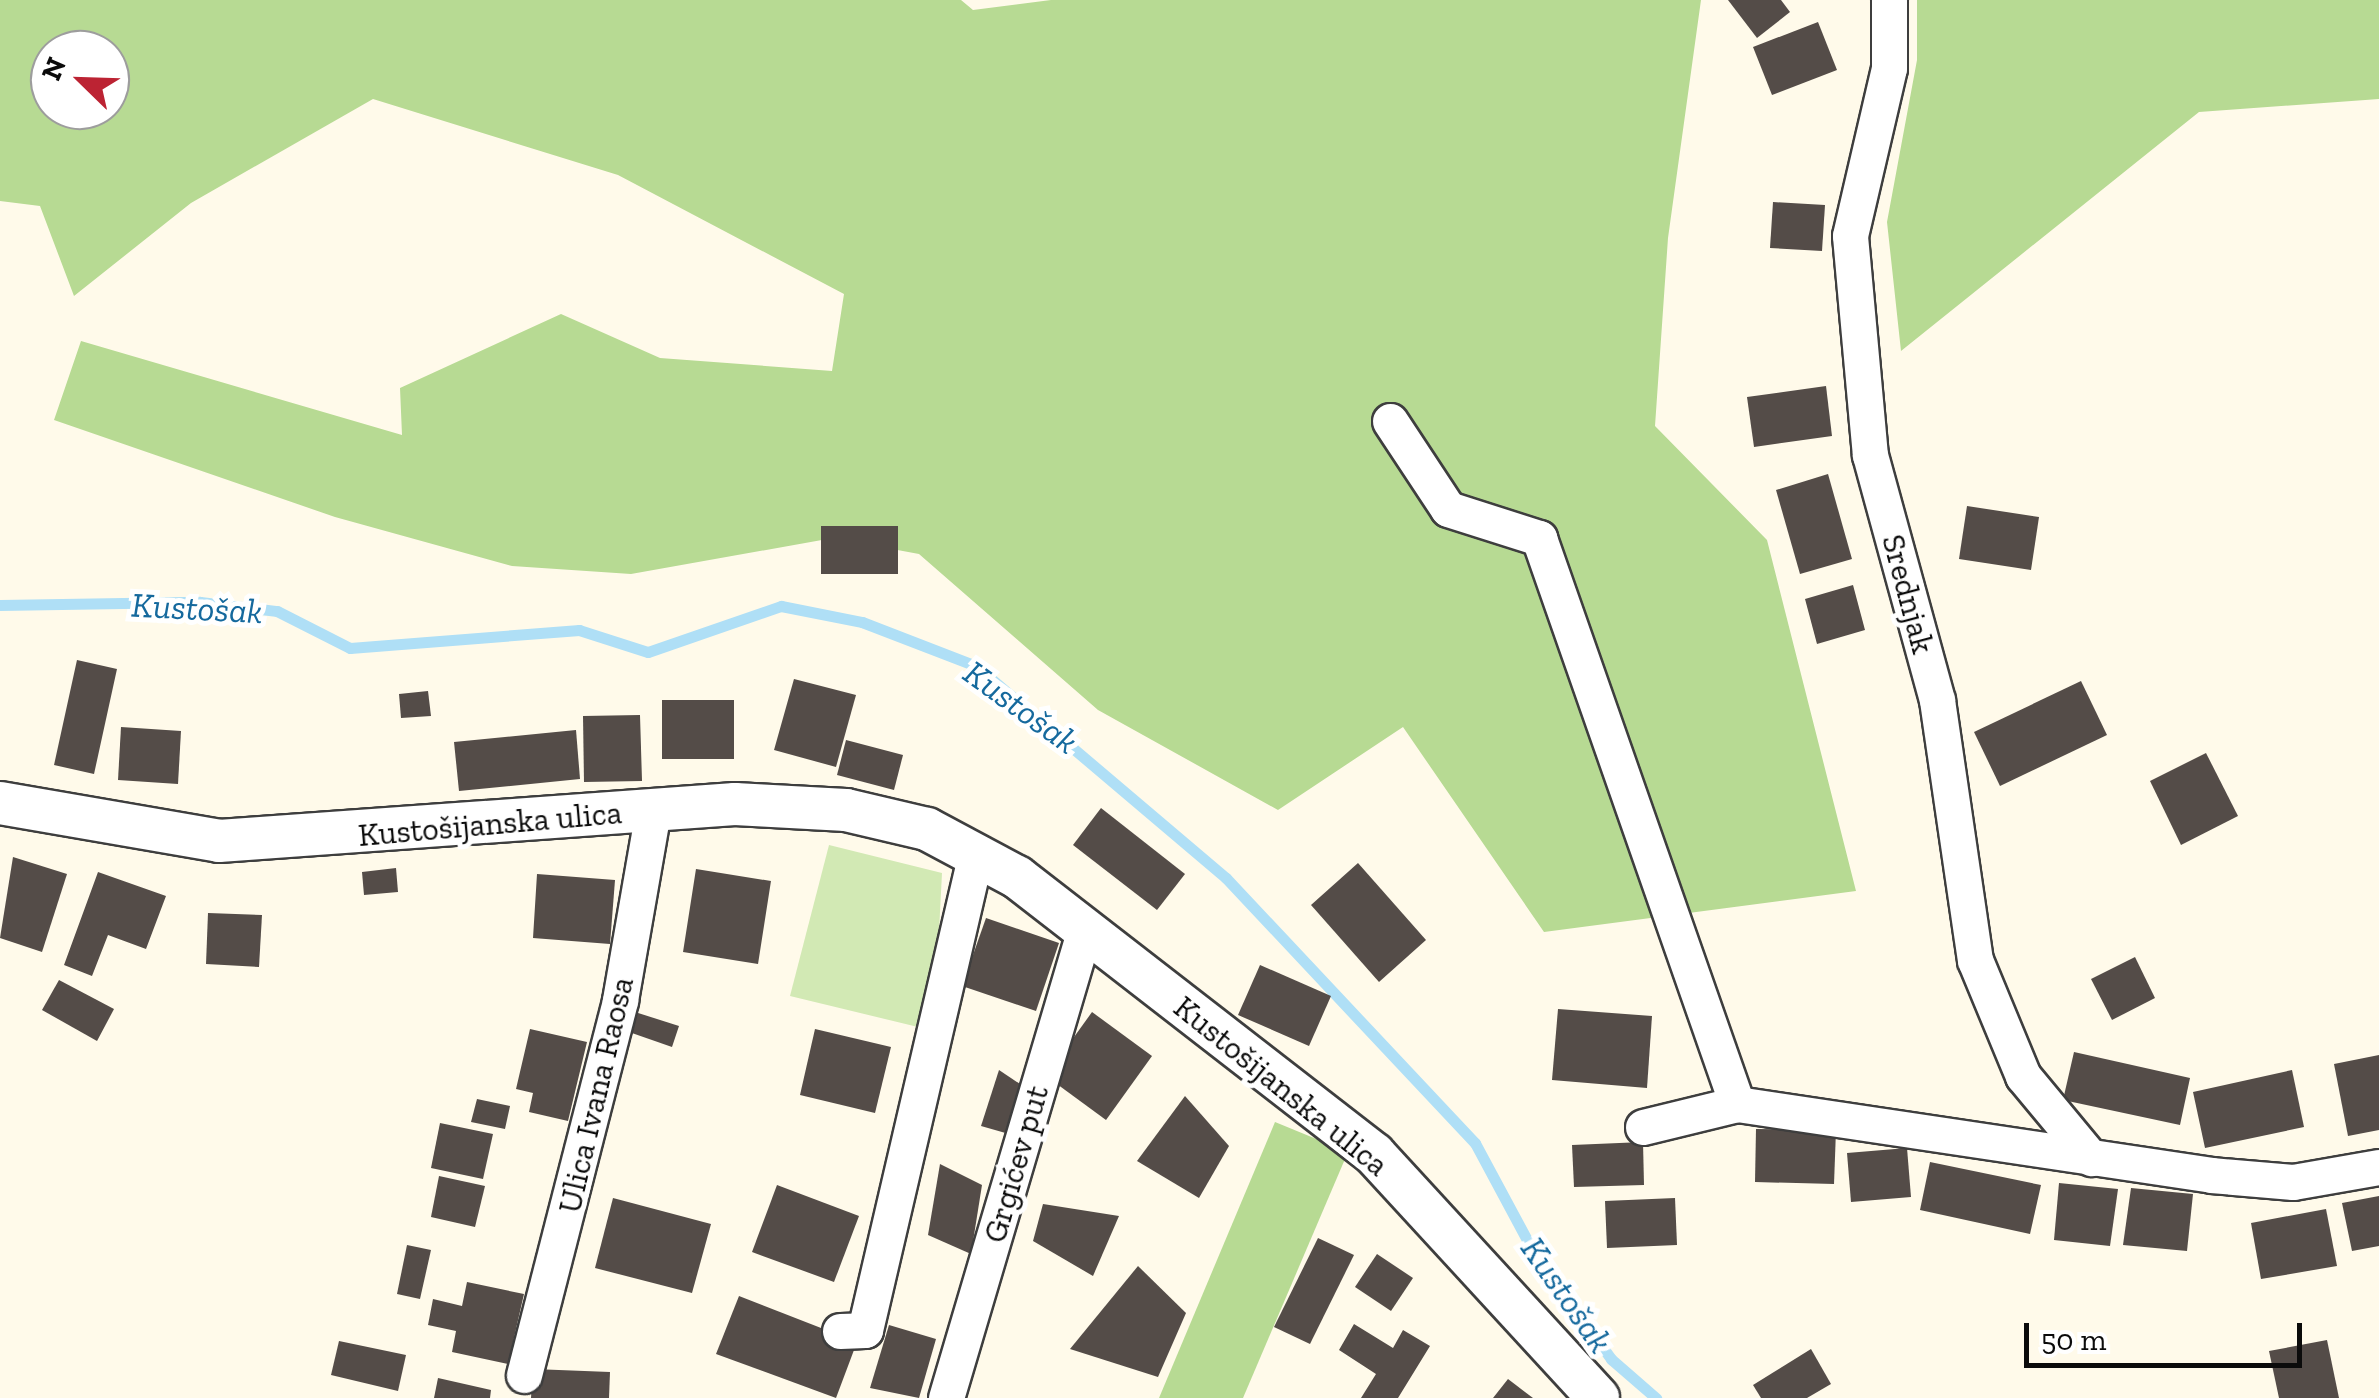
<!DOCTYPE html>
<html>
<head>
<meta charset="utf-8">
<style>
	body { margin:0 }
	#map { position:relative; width:2379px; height:1398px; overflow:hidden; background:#fffaea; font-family:"Zilla Slab",serif }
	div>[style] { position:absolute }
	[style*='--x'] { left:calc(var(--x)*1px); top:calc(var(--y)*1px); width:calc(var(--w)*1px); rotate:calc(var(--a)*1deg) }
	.green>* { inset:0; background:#d2e9b4 }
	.forest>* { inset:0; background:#b7da93 }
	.stream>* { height:11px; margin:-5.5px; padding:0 5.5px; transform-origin:5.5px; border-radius:5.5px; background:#afdff6 }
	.building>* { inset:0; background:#544c48 }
	.roads { filter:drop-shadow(2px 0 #3e3e3e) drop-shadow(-2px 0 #3e3e3e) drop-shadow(0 2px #3e3e3e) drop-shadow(0 -2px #3e3e3e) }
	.minor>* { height:35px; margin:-17.5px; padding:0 17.5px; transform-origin:17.5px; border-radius:17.5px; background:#fff }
	.tertiary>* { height:42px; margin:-21px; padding:0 21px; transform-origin:21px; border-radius:21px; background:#fff }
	span { translate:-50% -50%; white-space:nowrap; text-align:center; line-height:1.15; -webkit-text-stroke:10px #fff; paint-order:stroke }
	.street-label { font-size:32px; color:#0b0b0b }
	.water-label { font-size:35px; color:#15699d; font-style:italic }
	.north { position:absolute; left:30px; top:30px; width:100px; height:100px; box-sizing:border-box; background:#fff; border:2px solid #9d9d9d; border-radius:50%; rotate:293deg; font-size:28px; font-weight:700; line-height:40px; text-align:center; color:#0b0b0b }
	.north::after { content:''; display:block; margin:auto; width:35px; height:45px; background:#bc2333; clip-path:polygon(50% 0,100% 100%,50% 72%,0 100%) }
	.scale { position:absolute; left:2024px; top:1323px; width:278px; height:45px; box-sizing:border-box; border:5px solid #0b0b0b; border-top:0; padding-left:12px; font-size:30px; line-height:35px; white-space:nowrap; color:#0b0b0b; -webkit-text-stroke:8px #fff; paint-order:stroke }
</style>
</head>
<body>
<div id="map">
	<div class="green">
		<div style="clip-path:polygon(829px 845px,942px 873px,938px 951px,918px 1027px,790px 996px)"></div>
	</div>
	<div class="forest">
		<div style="clip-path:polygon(evenodd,0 0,961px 0,973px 10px,1051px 0,1701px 0,1668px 238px,1655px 426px,1767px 540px,1856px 891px,1544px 932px,1403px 727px,1278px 810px,1098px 710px,919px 554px,833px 538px,631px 574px,512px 566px,335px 517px,54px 420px,81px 341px,402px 435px,400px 388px,561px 314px,660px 358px,832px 371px,844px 294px,618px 175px,373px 99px,191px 203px,74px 296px,40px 206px,0 201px,0 0,50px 50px,110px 50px,110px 110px,50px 110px,50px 50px)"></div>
		<div style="clip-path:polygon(1917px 0,2379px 0,2379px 99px,2199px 112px,1901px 351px,1887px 222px,1917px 60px)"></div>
		<div style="clip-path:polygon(1275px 1122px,1348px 1152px,1243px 1398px,1159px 1398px)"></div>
	</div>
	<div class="stream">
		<div style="--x:0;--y:605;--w:200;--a:-0.9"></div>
		<div style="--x:200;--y:602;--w:78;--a:6.7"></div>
		<div style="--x:277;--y:611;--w:82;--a:26.9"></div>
		<div style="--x:350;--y:648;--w:230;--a:-4.5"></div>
		<div style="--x:579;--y:630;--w:72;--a:17.7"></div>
		<div style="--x:648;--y:652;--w:141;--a:-19.1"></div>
		<div style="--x:781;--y:606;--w:83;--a:11.2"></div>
		<div style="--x:862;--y:622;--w:122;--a:21.1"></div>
		<div style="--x:976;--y:666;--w:328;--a:40.3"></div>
		<div style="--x:1226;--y:878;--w:364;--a:46.8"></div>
		<div style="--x:1475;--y:1143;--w:127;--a:61.8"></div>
		<div style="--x:1535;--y:1255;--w:129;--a:53.8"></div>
		<div style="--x:1611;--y:1359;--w:60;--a:40.9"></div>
	</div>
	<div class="building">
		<div style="clip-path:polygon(1728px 0,1781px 0,1790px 12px,1757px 38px)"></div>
		<div style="clip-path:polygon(1818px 22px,1837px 70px,1772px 95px,1753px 47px)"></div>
		<div style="clip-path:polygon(1773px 202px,1825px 205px,1822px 251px,1770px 248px)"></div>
		<div style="clip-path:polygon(1826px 386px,1832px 436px,1754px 447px,1747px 397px)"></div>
		<div style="clip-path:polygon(1828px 474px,1852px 559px,1800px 574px,1776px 490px)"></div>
		<div style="clip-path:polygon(1967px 506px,2039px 517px,2031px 570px,1959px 559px)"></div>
		<div style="clip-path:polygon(821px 526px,898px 526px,898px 574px,821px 574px)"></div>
		<div style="clip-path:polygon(1853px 585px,1865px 630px,1817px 644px,1805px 599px)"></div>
		<div style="clip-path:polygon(77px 660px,117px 669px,94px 774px,54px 765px)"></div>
		<div style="clip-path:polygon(794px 679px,856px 695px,836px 767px,774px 750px)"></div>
		<div style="clip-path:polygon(2081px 681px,2107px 735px,2000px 786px,1974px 732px)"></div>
		<div style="clip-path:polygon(428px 691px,431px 716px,401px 718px,399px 694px)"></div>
		<div style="clip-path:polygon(662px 700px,734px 700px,734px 759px,662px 759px)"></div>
		<div style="clip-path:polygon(640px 715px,642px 781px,584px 782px,583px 716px)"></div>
		<div style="clip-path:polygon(121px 727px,181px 731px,178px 784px,118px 780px)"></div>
		<div style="clip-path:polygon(576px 730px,580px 779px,459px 791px,454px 742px)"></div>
		<div style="clip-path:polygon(846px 740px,903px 755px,894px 790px,837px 775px)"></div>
		<div style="clip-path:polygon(2206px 753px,2238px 816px,2181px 845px,2150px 781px)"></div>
		<div style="clip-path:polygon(1101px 808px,1185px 874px,1157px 910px,1073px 845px)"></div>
		<div style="clip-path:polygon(13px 857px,67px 874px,42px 952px,0 938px)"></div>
		<div style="clip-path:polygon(1358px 863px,1426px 940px,1379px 982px,1311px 905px)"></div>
		<div style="clip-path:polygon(396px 868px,398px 892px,364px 895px,362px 872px)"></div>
		<div style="clip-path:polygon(696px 869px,771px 881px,758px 964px,683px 952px)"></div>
		<div style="clip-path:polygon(98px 872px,166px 896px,146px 949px,108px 935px,92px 976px,64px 965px)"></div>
		<div style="clip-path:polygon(537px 874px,615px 880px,610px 944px,533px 938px)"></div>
		<div style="clip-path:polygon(208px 913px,262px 915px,259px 967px,206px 964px)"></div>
		<div style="clip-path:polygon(986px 918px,1059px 943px,1036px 1011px,962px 986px)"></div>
		<div style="clip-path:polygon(2135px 957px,2155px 998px,2112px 1020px,2091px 979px)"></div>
		<div style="clip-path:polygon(1260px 965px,1331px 996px,1309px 1046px,1238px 1015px)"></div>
		<div style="clip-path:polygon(59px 980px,114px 1009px,97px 1041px,42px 1010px)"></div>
		<div style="clip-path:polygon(1558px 1009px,1652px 1016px,1647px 1088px,1552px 1080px)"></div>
		<div style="clip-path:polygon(635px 1012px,679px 1026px,672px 1047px,629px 1032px)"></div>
		<div style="clip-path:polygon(1092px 1012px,1152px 1056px,1106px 1120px,1046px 1076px)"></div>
		<div style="clip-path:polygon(530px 1029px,587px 1042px,568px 1121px,529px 1112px,533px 1093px,516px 1089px)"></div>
		<div style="clip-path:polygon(815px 1029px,891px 1047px,875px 1113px,800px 1095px)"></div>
		<div style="clip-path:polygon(2074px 1052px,2190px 1078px,2180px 1125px,2063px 1100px)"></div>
		<div style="clip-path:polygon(2379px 1055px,2379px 1130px,2348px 1136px,2334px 1064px)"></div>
		<div style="clip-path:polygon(999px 1070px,1029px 1090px,1016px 1136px,981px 1126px)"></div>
		<div style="clip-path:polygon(2292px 1070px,2304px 1127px,2205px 1148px,2193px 1092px)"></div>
		<div style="clip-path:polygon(1185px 1096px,1229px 1146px,1199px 1198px,1137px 1161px)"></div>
		<div style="clip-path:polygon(477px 1099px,510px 1106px,505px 1129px,471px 1122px)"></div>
		<div style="clip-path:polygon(440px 1123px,493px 1134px,483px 1179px,431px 1168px)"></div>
		<div style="clip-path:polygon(1756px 1129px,1836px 1130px,1834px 1184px,1755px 1182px)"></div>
		<div style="clip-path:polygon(1643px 1142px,1644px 1185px,1574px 1187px,1572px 1145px)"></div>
		<div style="clip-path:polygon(1907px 1148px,1911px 1197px,1851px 1202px,1847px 1153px)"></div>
		<div style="clip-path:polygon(1930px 1162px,2041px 1185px,2030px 1234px,1920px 1210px)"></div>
		<div style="clip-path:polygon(940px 1164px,982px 1185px,971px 1254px,928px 1235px)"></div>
		<div style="clip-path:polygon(439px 1176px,485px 1186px,475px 1227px,431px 1217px)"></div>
		<div style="clip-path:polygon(2059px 1183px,2118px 1189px,2110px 1246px,2054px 1240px)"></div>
		<div style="clip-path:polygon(777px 1185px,859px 1216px,834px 1282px,752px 1252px)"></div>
		<div style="clip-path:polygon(2131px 1188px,2193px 1194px,2187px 1251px,2123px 1245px)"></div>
		<div style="clip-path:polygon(2379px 1196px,2379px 1246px,2352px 1251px,2342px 1203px)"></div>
		<div style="clip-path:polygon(613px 1198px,711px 1224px,692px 1293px,595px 1268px)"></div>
		<div style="clip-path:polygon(1675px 1198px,1677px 1245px,1607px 1248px,1605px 1201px)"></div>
		<div style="clip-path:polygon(1043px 1204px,1119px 1216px,1093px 1276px,1033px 1241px)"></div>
		<div style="clip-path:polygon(2326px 1209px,2337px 1266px,2261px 1279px,2251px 1223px)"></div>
		<div style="clip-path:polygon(1318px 1238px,1354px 1255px,1310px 1344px,1274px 1327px)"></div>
		<div style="clip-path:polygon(407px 1245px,431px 1250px,420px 1299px,397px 1294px)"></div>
		<div style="clip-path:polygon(1377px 1254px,1413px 1278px,1391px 1311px,1355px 1287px)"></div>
		<div style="clip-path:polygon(1138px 1266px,1186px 1313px,1158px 1377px,1070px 1349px)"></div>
		<div style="clip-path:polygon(467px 1282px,524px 1294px,508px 1364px,452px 1352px,456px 1331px,428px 1325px,433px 1299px,462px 1306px)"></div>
		<div style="clip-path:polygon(739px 1296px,857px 1342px,836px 1398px,716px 1354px)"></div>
		<div style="clip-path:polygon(1354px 1324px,1393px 1348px,1403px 1330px,1430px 1346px,1398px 1398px,1361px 1398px,1376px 1374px,1339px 1350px)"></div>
		<div style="clip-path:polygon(889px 1325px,936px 1339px,919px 1398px,870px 1388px)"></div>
		<div style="clip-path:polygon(2327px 1340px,2339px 1398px,2279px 1398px,2269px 1351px)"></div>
		<div style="clip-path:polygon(339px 1341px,406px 1355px,398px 1391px,331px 1375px)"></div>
		<div style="clip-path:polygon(1811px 1349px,1831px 1384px,1807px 1398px,1761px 1398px,1753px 1385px)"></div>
		<div style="clip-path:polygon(533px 1369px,610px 1372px,609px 1398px,531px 1398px)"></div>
		<div style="clip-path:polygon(438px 1378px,491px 1390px,490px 1398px,434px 1398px)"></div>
		<div style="clip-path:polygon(1508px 1379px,1533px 1398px,1493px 1398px)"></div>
	</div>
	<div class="roads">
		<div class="minor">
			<div style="--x:1889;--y:0;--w:68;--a:90"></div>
			<div style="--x:1889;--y:68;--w:172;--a:103.1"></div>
			<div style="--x:1850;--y:236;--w:220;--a:84.8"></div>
			<div style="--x:1870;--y:455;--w:254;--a:74.7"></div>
			<div style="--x:1937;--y:700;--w:263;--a:81.7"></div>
			<div style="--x:1975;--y:960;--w:126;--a:67.5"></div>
			<div style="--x:2023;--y:1076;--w:107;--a:50.3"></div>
			<div style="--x:1390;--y:421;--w:105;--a:56.6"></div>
			<div style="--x:1448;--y:509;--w:96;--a:17.7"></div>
			<div style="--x:1539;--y:538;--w:600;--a:70.72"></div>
			<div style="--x:1643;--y:1127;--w:97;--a:-13.7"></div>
			<div style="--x:1737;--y:1104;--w:479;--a:8.5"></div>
			<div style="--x:2211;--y:1175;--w:82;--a:4.9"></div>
			<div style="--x:2293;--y:1182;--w:87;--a:-9.9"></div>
			<div style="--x:840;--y:1331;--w:25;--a:-2"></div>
			<div style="--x:865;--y:1330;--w:491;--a:-76.9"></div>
			<div style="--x:524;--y:1375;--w:387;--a:-75.6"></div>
			<div style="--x:620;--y:1000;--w:192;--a:-80.1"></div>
			<div style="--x:946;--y:1398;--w:489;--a:-73.5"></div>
		</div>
		<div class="tertiary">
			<div style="--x:0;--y:803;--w:222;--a:9.8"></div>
			<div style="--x:219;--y:841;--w:517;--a:-4.1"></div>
			<div style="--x:735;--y:804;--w:111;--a:3.1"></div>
			<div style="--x:846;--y:810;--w:83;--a:13.2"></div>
			<div style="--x:927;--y:829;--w:102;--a:28.1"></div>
			<div style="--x:1017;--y:877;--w:452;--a:37.8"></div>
			<div style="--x:1374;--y:1154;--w:331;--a:47.4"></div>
		</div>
	</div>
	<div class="street-label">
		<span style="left:1908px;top:594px;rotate:75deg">Srednjak</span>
		<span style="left:490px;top:824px;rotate:-5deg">Kustošijanska ulica</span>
		<span style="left:1281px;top:1086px;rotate:39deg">Kustošijanska ulica</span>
		<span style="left:596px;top:1095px;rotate:-77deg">Ulica Ivana Raosa</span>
		<span style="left:1016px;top:1164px;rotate:-74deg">Grgićev put</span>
	</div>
	<div class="water-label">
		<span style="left:197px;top:608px;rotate:3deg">Kustošak</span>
		<span style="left:1021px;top:707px;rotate:36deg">Kustošak</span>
		<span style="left:1567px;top:1295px;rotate:55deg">Kustošak</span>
	</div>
	<div class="north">N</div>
	<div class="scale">50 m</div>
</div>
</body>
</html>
